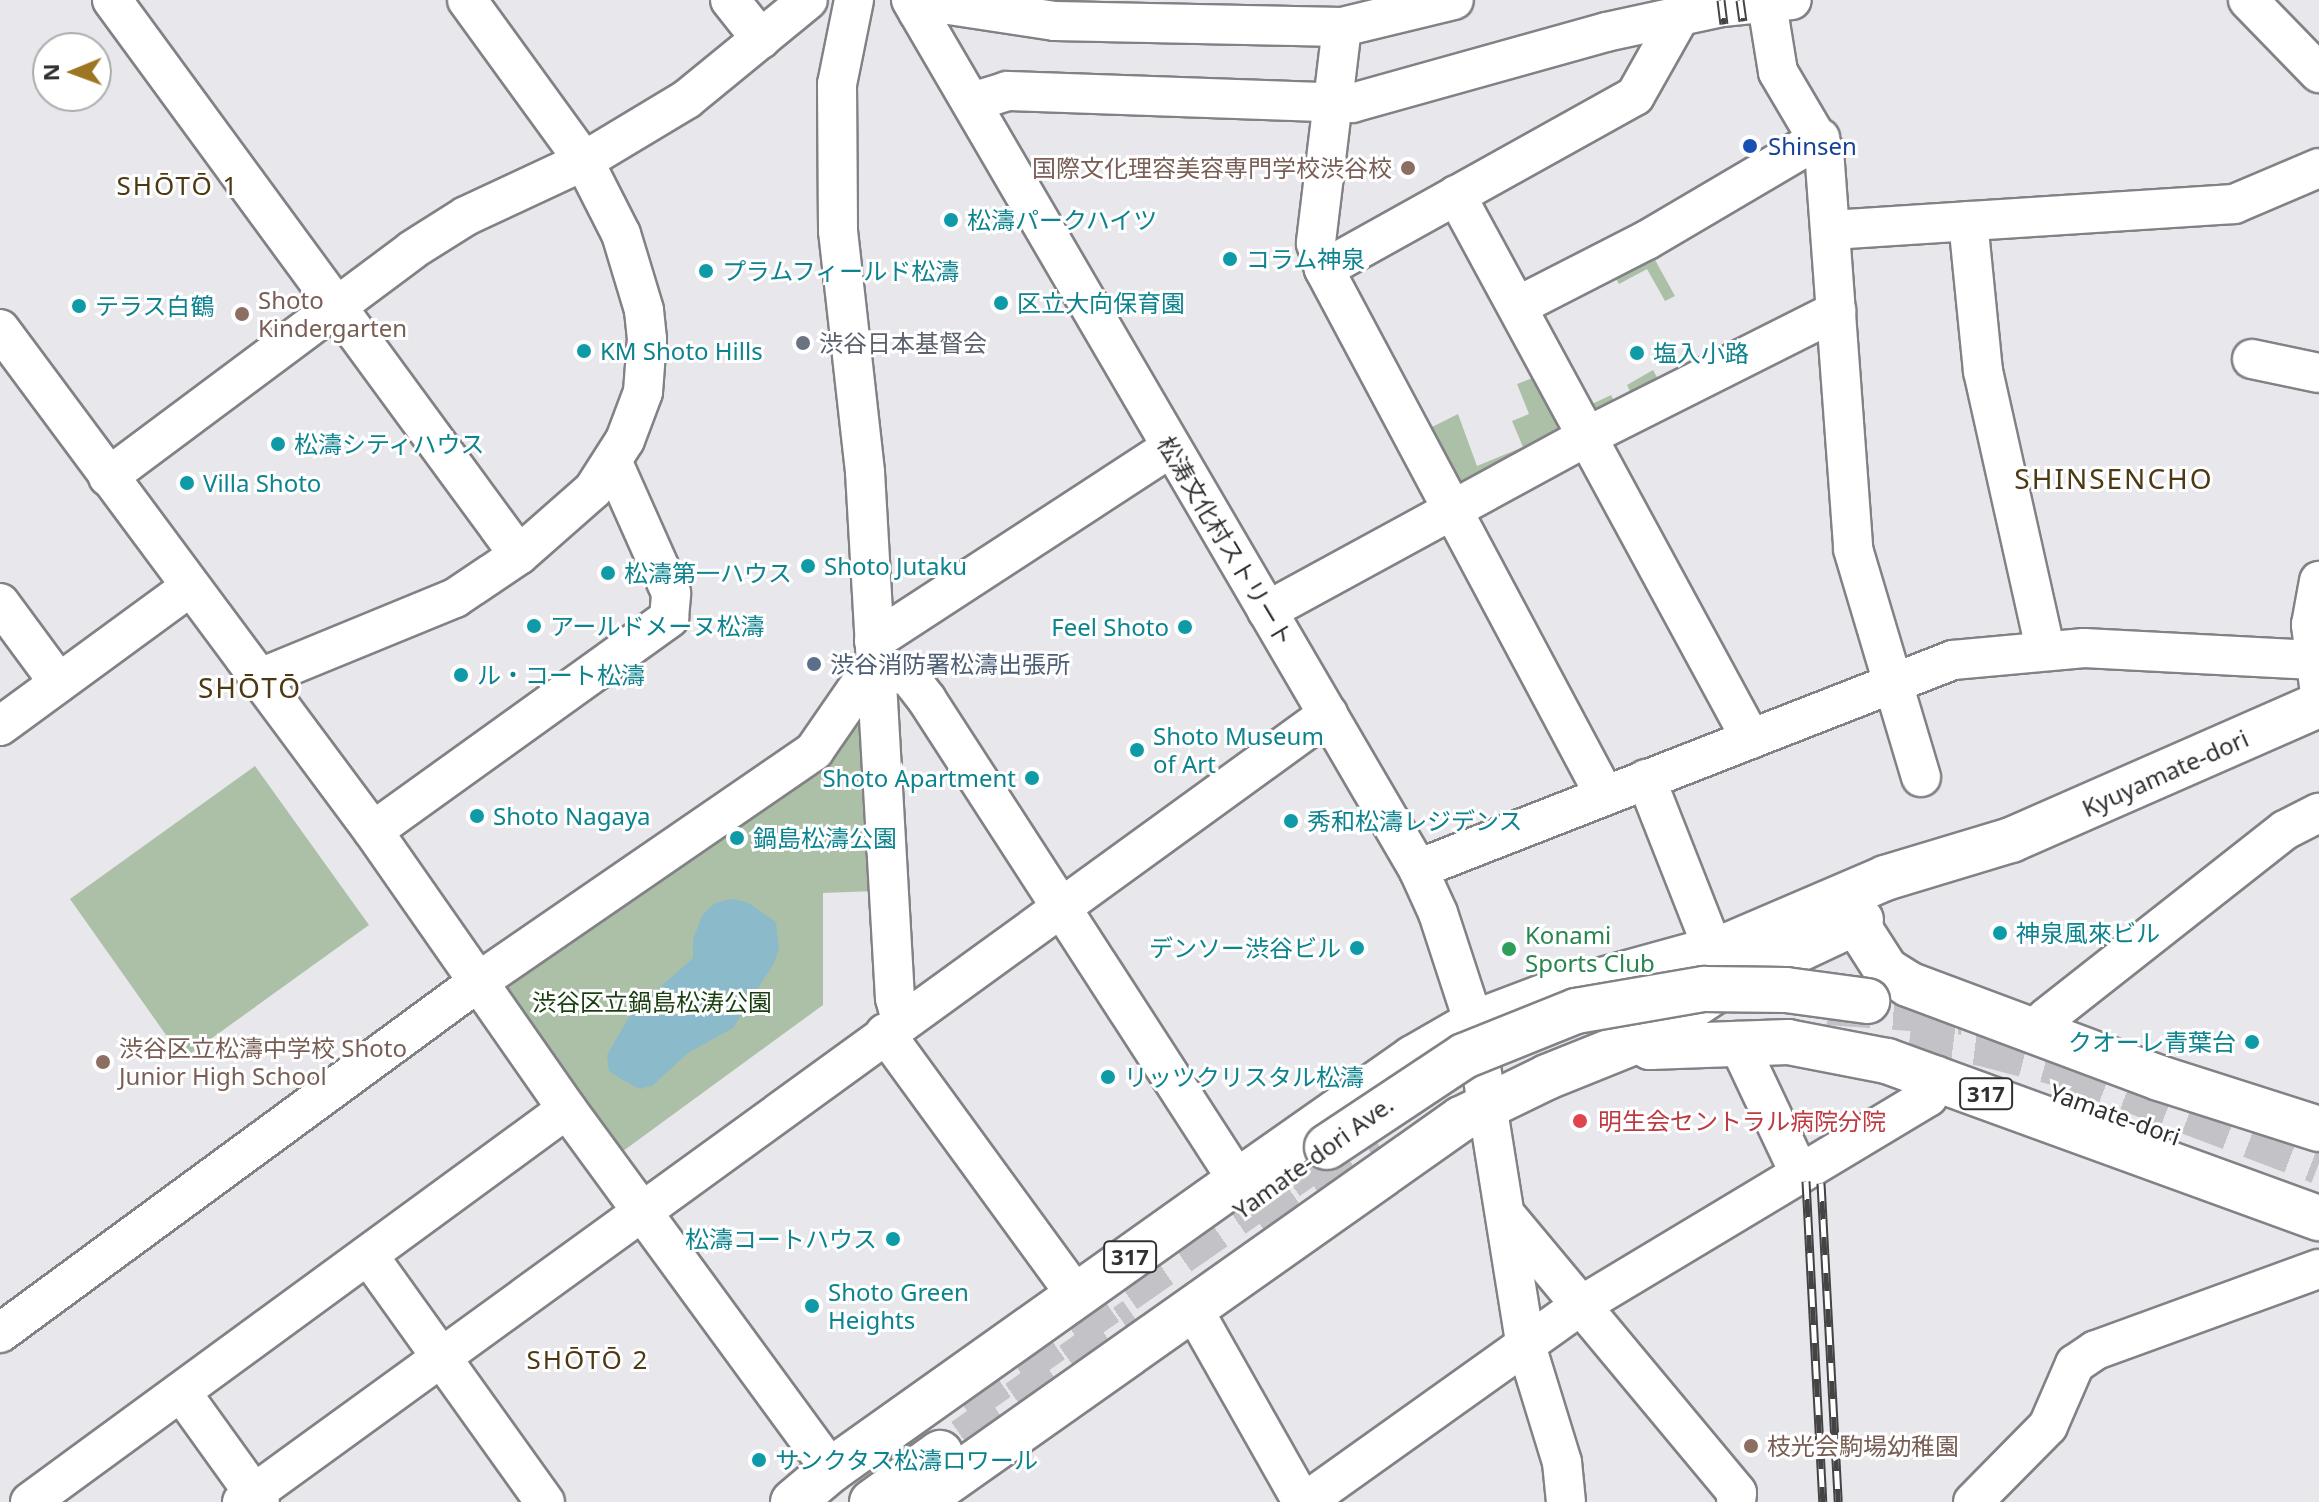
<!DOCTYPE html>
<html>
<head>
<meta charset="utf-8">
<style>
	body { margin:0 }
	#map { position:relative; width:2319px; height:1502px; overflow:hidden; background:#e8e8ec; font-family:"Noto Sans","Noto Sans JP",sans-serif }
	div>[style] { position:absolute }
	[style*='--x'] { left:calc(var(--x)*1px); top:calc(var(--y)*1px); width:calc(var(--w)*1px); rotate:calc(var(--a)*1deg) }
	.green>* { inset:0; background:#acbfa7 }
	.water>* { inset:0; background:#8bbbca }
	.highway-tunnel>* { height:44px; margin-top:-22px; transform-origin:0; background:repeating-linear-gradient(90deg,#c3c3c7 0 44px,transparent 0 66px) }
	.roads { filter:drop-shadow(2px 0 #828286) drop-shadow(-2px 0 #828286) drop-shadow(0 2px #828286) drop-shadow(0 -2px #828286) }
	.minor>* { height:38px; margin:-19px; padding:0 19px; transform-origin:19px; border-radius:19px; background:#fff }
	.major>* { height:44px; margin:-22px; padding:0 22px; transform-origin:22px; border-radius:22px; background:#fff }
	.rail>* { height:9px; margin-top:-4.5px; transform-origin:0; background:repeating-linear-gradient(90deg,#fff 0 18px,#444445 0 36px); box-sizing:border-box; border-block:2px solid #444445 }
	.bridges { filter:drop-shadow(2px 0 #828286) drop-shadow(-2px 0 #828286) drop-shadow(0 2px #828286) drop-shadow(0 -2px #828286) }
	.major-bridge>* { height:44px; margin:-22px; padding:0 22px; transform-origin:22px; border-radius:22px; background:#fff }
	.dots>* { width:22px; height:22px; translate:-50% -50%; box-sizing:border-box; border:4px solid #fff; border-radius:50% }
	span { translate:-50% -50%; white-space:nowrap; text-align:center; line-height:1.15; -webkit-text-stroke:6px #fff; paint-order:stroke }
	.shield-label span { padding:2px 6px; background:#fff; border:2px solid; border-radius:6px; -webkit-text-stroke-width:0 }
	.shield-label { font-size:22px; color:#303031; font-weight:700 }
	.transit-label { font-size:24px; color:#164399 }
	.left { translate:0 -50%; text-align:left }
	.education-label { font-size:24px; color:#785e54 }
	.right { translate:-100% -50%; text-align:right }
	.culture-label { font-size:24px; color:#0d838f }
	.worship-label { font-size:24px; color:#5b616d }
	.street-label { font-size:24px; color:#303031 }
	.service-label { font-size:24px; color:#4e5e75 }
	.leisure-label { font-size:24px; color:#27864d }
	.park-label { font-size:24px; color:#193e0f }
	.health-label { font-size:24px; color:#be3a42 }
	.neighbourhood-label { font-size:26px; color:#4c3913; letter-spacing:2px }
	.quarter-label { font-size:28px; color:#4c3913; letter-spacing:2px }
	.north { position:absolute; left:32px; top:32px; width:80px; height:80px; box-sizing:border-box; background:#fff; border:2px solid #acacad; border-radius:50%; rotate:269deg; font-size:22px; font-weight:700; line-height:32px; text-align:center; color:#303031 }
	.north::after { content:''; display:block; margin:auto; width:28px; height:36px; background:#9e7623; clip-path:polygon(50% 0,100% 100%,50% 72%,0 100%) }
</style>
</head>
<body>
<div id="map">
	<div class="green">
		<div style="clip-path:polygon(1649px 249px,1675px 296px,1665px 301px,1647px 269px,1619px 284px,1611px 270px)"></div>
		<div style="clip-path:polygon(1653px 370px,1665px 392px,1601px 426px,1590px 405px,1611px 395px,1618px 408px,1634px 400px,1627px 385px)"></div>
		<div style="clip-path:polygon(1548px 372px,1583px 435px,1452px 506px,1414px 436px,1458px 414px,1477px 466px,1523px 447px,1512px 421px,1529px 414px,1517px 384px)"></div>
		<div style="clip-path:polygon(851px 723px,858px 727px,872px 781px,874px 891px,823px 893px,823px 1005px,619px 1154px,497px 984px)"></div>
		<div style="clip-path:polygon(255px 766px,369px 925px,183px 1059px,70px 899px)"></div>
	</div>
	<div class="water">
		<div style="clip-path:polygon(731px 899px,747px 902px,776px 922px,779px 949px,774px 963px,733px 1028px,688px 1053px,653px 1085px,640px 1089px,619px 1078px,609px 1071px,607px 1055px,632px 1012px,693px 958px,693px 939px,703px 914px,715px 903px)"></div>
	</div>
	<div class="highway-tunnel">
		<div style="--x:1828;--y:1003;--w:135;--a:4.2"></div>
		<div style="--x:1910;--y:1035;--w:73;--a:7.1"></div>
		<div style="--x:1982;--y:1044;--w:87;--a:14.7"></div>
		<div style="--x:2066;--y:1066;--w:271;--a:20.8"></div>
		<div style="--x:1263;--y:1229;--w:143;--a:-33.9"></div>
		<div style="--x:962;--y:1404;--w:482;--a:-34.8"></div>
		<div style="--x:910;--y:1478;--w:276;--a:-35.2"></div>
	</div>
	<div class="roads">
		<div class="minor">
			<div style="--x:112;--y:0;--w:688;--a:53.75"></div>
			<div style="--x:730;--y:0;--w:50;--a:51.5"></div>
			<div style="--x:854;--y:0;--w:86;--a:101.4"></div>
			<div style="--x:837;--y:84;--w:147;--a:89.6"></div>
			<div style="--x:838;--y:231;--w:243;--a:83.6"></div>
			<div style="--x:865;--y:472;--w:527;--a:86.74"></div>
			<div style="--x:895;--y:998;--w:24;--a:75"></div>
			<div style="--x:911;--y:0;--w:1006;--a:59.74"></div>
			<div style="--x:1418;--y:869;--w:48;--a:65.6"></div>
			<div style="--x:1438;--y:913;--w:116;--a:71.9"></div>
			<div style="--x:1474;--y:1023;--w:323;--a:80.9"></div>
			<div style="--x:1525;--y:1342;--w:126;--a:72.9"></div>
			<div style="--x:1562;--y:1462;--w:40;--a:84.3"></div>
			<div style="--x:2248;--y:0;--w:102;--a:45.8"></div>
			<div style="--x:1767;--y:4;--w:69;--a:80.8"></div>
			<div style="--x:1778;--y:72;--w:91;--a:59.5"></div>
			<div style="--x:1824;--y:150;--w:400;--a:85.8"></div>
			<div style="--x:1853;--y:549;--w:238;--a:73.4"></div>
			<div style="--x:918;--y:12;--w:20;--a:-27"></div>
			<div style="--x:936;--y:3;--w:120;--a:8.6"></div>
			<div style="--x:1055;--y:21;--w:287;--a:1.2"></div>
			<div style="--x:1342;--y:27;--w:115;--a:-13.6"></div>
			<div style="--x:1342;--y:27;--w:218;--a:96.9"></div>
			<div style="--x:1316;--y:243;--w:27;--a:73"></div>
			<div style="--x:1324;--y:269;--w:597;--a:61.93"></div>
			<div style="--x:972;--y:102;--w:37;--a:-17"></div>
			<div style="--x:1007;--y:91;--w:345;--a:2"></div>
			<div style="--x:1352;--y:103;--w:264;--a:-15.6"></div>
			<div style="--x:1606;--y:32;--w:119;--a:-12.2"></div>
			<div style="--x:1722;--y:7;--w:70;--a:-5.7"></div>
			<div style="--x:1456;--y:195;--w:619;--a:61.53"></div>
			<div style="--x:1968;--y:221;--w:151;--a:84.3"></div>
			<div style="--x:1983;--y:371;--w:285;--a:77.4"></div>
			<div style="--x:1831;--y:230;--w:404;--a:-3.7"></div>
			<div style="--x:2234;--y:204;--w:92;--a:-23"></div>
			<div style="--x:1324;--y:269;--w:356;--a:-29.1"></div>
			<div style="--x:1635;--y:96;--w:92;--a:-60.6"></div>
			<div style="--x:1518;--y:306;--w:145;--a:-27.1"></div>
			<div style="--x:1647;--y:240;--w:201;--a:-30.5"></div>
			<div style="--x:0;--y:329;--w:625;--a:53.39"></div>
			<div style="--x:373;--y:831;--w:339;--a:55.1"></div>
			<div style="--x:567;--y:1109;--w:447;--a:53.8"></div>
			<div style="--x:2252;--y:359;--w:68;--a:11.8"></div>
			<div style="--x:108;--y:477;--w:379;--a:-36.7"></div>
			<div style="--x:412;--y:250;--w:64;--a:-32.2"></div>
			<div style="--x:466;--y:216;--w:130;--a:-25"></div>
			<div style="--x:584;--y:161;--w:120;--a:-31"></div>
			<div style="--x:687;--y:99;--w:156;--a:-39.3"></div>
			<div style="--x:0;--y:603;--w:99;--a:53.6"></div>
			<div style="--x:1267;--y:611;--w:366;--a:-28.6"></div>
			<div style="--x:1588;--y:436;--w:278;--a:-26.7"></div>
			<div style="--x:874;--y:641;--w:353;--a:-33.1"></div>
			<div style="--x:874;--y:664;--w:39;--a:21"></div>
			<div style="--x:910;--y:678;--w:28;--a:52"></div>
			<div style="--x:927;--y:700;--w:573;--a:57.11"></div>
			<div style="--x:260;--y:678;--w:211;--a:-22.3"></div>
			<div style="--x:455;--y:598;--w:77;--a:-33.9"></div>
			<div style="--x:519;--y:555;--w:98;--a:-41.3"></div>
			<div style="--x:593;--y:490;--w:59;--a:-57.4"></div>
			<div style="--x:625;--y:440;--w:51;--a:-69.4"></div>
			<div style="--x:643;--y:392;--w:53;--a:-85.7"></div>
			<div style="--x:647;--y:339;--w:29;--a:-96"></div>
			<div style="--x:644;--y:310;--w:79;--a:-106.8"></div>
			<div style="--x:621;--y:234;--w:82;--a:-116.9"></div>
			<div style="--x:584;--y:161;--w:199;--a:-126"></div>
			<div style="--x:2319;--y:686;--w:62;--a:-97.5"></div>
			<div style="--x:2311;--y:625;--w:45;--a:-79.7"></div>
			<div style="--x:0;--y:726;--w:235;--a:-36.2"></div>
			<div style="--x:1646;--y:779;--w:183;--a:68.5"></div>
			<div style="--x:373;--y:831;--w:365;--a:-35.7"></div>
			<div style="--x:669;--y:618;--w:25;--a:-85"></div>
			<div style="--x:671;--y:593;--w:142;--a:-114"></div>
			<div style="--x:1418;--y:869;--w:574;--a:-21.34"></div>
			<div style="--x:1953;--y:660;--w:132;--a:-5.2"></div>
			<div style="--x:2084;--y:648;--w:230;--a:3"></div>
			<div style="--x:885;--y:1033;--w:324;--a:53.9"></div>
			<div style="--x:2039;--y:1034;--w:17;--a:-66"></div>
			<div style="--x:2046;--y:1018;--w:304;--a:-38.2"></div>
			<div style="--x:2285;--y:830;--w:38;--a:-27"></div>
			<div style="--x:1737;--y:1041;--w:145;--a:64.7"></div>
			<div style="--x:1509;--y:1219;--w:356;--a:50.2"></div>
			<div style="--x:1737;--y:1493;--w:9;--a:96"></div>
			<div style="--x:368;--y:1255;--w:304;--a:54.4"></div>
			<div style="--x:1193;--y:1309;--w:222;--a:60.5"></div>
			<div style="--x:0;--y:1333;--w:593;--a:-36.29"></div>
			<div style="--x:478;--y:982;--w:408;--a:-34.5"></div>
			<div style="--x:814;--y:751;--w:106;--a:-55.4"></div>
			<div style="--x:181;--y:1392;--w:135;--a:54.3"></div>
			<div style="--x:30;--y:1502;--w:665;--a:-36.2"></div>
			<div style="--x:242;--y:1502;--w:1342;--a:-35.96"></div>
			<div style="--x:1305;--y:1502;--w:338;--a:-35.5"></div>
			<div style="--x:1580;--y:1306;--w:406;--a:-31"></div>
			<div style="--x:1928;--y:1097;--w:23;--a:-70"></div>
			<div style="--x:1973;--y:1502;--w:107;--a:-45.4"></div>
			<div style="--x:2048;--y:1426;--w:68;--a:-66.5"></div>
			<div style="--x:2075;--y:1364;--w:25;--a:-34"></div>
			<div style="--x:2096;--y:1350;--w:237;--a:-20"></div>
		</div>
		<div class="major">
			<div style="--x:1832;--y:918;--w:16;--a:-7"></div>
			<div style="--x:1848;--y:916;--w:11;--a:41"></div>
			<div style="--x:1856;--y:923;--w:56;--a:57.4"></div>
			<div style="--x:1886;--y:970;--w:26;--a:32"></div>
			<div style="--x:1908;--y:984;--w:268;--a:20.5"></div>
			<div style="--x:2159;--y:1078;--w:168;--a:17.7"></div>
			<div style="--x:1644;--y:1038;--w:11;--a:56"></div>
			<div style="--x:1650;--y:1047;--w:138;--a:-2.1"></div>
			<div style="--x:1788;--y:1042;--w:101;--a:10.9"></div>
			<div style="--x:1887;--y:1061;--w:460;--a:20"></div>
			<div style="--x:793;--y:1502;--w:50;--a:-40.1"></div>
			<div style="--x:831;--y:1470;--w:499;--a:-35.4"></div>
			<div style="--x:1238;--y:1181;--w:214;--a:-35.1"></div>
			<div style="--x:1413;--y:1058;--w:70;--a:-29.8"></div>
			<div style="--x:1474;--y:1023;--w:79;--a:-20.7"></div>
			<div style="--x:1548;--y:995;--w:188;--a:-15.4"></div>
			<div style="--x:1729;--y:945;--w:170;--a:-23.2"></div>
			<div style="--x:1885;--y:878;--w:132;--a:-16.8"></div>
			<div style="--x:2011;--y:840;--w:336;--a:-23.7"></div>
			<div style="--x:872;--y:1502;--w:84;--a:-35.8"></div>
			<div style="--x:919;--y:1502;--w:664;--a:-35.25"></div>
			<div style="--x:1461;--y:1119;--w:96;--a:-26"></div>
			<div style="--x:1547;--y:1077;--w:105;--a:-21.9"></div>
			<div style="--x:1644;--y:1038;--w:100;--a:-33.5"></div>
			<div style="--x:1727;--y:983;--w:148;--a:-25.2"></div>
		</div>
	</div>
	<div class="rail">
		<div style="--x:1721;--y:0;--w:24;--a:83"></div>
		<div style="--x:1740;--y:0;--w:21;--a:82"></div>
		<div style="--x:1806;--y:1181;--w:321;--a:87"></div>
		<div style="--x:1821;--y:1183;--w:319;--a:86.9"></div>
	</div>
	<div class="bridges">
		<div class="major-bridge">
			<div style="--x:1327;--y:1147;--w:164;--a:-33.6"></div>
			<div style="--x:1464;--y:1056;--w:121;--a:-21.9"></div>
			<div style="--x:1576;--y:1011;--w:130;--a:-9.8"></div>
			<div style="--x:1704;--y:989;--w:82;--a:0.7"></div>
			<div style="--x:1786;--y:990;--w:82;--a:7.7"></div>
		</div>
	</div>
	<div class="dots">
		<div style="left:1750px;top:146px;background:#1a4fb4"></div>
		<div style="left:1408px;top:168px;background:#8d6e63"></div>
		<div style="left:951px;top:220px;background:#0f9aa8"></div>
		<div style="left:1230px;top:259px;background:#0f9aa8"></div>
		<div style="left:706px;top:271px;background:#0f9aa8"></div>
		<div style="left:1001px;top:303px;background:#0f9aa8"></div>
		<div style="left:79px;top:306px;background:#0f9aa8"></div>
		<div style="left:242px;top:314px;background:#8d6e63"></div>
		<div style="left:803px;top:343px;background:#6b7280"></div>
		<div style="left:584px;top:351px;background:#0f9aa8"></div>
		<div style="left:1637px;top:353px;background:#0f9aa8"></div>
		<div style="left:278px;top:444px;background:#0f9aa8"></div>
		<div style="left:187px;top:483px;background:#0f9aa8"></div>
		<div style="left:808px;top:566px;background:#0f9aa8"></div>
		<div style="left:608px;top:573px;background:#0f9aa8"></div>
		<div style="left:534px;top:626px;background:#0f9aa8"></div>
		<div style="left:1185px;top:627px;background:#0f9aa8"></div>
		<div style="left:814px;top:664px;background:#5c6f8a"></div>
		<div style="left:461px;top:675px;background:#0f9aa8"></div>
		<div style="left:1137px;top:750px;background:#0f9aa8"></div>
		<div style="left:1032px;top:778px;background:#0f9aa8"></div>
		<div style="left:477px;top:816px;background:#0f9aa8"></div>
		<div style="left:1291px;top:821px;background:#0f9aa8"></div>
		<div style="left:737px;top:838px;background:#0f9aa8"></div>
		<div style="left:2000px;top:933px;background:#0f9aa8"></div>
		<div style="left:1357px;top:948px;background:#0f9aa8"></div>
		<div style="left:1509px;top:949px;background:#2e9e5b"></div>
		<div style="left:2252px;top:1042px;background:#0f9aa8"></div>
		<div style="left:103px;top:1062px;background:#8d6e63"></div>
		<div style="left:1108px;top:1077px;background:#0f9aa8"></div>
		<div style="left:1580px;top:1121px;background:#e0444e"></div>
		<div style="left:893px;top:1239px;background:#0f9aa8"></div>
		<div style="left:812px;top:1306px;background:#0f9aa8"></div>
		<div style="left:1751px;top:1446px;background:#8d6e63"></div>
		<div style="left:759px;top:1460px;background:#0f9aa8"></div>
	</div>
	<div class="shield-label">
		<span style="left:1986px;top:1094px">317</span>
		<span style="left:1130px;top:1257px">317</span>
	</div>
	<div class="transit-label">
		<span class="left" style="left:1768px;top:146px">Shinsen</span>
	</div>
	<div class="education-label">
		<span class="right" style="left:1392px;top:168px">国際文化理容美容専門学校渋谷校</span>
		<span class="left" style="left:258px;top:314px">Shoto<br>Kindergarten</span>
		<span class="left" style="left:119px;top:1062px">渋谷区立松濤中学校 Shoto<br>Junior High School</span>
		<span class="left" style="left:1767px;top:1446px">枝光会駒場幼稚園</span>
	</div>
	<div class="culture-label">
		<span class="left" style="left:967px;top:220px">松濤パークハイツ</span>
		<span class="left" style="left:1246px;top:259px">コラム神泉</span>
		<span class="left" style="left:722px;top:271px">プラムフィールド松濤</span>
		<span class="left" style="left:1017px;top:303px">区立大向保育園</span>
		<span class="left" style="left:95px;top:306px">テラス白鶴</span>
		<span class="left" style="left:600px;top:351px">KM Shoto Hills</span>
		<span class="left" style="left:1653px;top:353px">塩入小路</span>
		<span class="left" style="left:294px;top:444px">松濤シティハウス</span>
		<span class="left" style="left:203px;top:483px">Villa Shoto</span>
		<span class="left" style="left:824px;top:566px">Shoto Jutaku</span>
		<span class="left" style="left:624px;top:573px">松濤第一ハウス</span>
		<span class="left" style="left:550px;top:626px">アールドメーヌ松濤</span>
		<span class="right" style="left:1169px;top:627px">Feel Shoto</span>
		<span class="left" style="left:477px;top:675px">ル・コート松濤</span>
		<span class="left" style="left:1153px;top:750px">Shoto Museum<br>of Art</span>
		<span class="right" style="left:1016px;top:778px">Shoto Apartment</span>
		<span class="left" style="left:493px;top:816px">Shoto Nagaya</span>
		<span class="left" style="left:1307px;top:821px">秀和松濤レジデンス</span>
		<span class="left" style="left:753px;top:838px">鍋島松濤公園</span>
		<span class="left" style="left:2016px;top:933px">神泉風來ビル</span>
		<span class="right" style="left:1341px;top:948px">デンソー渋谷ビル</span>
		<span class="right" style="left:2236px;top:1042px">クオーレ青葉台</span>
		<span class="left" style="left:1124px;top:1077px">リッツクリスタル松濤</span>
		<span class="right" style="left:877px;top:1239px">松濤コートハウス</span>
		<span class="left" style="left:828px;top:1306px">Shoto Green<br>Heights</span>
		<span class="left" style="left:775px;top:1460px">サンクタス松濤ロワール</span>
	</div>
	<div class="worship-label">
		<span class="left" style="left:819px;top:343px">渋谷日本基督会</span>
	</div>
	<div class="street-label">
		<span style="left:1226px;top:541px;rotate:59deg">松涛文化村ストリート</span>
		<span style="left:2165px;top:773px;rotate:-24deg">Kyuyamate-dori</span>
		<span style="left:2115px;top:1114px;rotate:20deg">Yamate-dori</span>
		<span style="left:1313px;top:1157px;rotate:-36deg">Yamate-dori Ave.</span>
	</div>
	<div class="service-label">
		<span class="left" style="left:830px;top:664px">渋谷消防署松濤出張所</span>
	</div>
	<div class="leisure-label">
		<span class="left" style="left:1525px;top:949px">Konami<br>Sports Club</span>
	</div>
	<div class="park-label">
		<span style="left:652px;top:1002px">渋谷区立鍋島松涛公園</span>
	</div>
	<div class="health-label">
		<span class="left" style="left:1598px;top:1121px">明生会セントラル病院分院</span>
	</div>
	<div class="neighbourhood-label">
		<span style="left:178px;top:186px">SHŌTŌ 1</span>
		<span style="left:588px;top:1360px">SHŌTŌ 2</span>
	</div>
	<div class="quarter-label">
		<span style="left:2114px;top:478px">SHINSENCHO</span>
		<span style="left:250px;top:687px">SHŌTŌ</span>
	</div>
	<div class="north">N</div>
</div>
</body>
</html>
